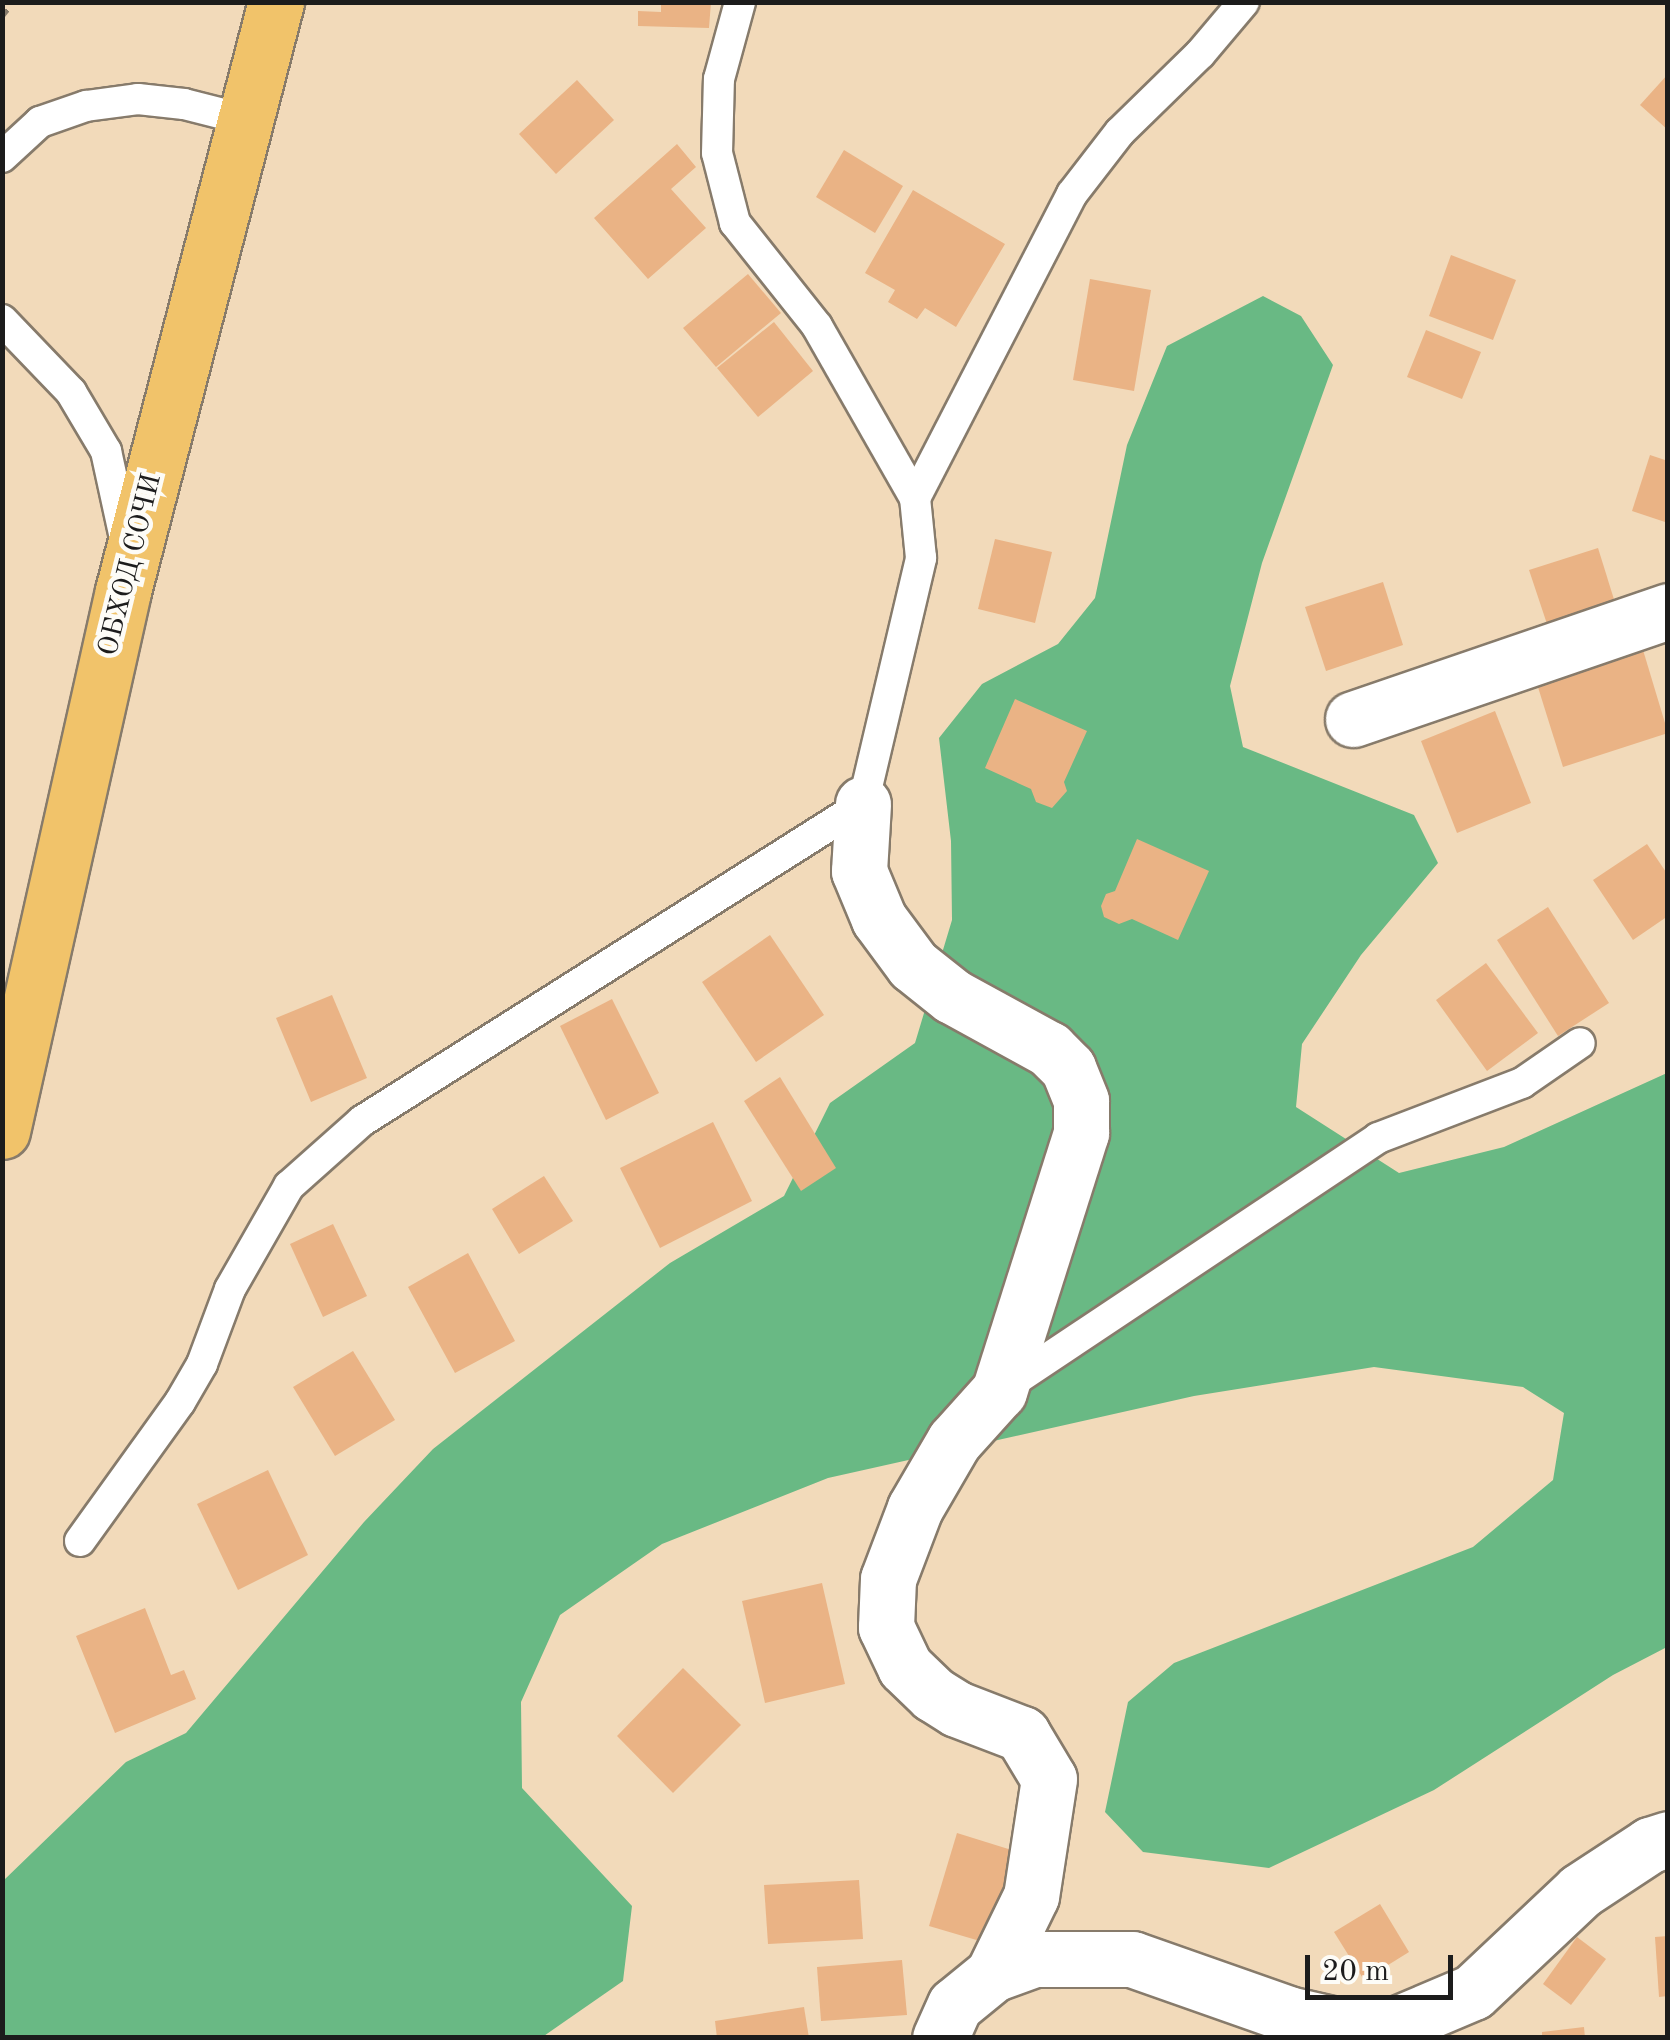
<!DOCTYPE html>
<html>
<head>
<meta charset="utf-8">
<style>
	body { margin:0 }
	#map { position:relative; width:1670px; height:2040px; overflow:hidden; background:#f2daba; font-family:"Old Standard TT",serif }
	div>[style] { position:absolute }
	[style*='--x'] { left:calc(var(--x)*1px); top:calc(var(--y)*1px); width:calc(var(--w)*1px); rotate:calc(var(--a)*1deg) }
	.forest>* { inset:0; background:#69b984 }
	.building>* { inset:0; background:#eab385 }
	.path>* { height:6px; margin-top:-3px; transform-origin:0; background:repeating-linear-gradient(90deg,#877b6b 0 8px,transparent 0 16px) }
	.roads { filter:drop-shadow(2px 0 #877b6b) drop-shadow(-2px 0 #877b6b) drop-shadow(0 2px #877b6b) drop-shadow(0 -2px #877b6b) }
	.lane>* { height:30px; margin:-15px; padding:0 15px; transform-origin:15px; border-radius:15px; background:#fff }
	.street>* { height:55px; margin:-27.5px; padding:0 27.5px; transform-origin:27.5px; border-radius:27.5px; background:#fff }
	.highway>* { height:55px; margin:-27.5px; padding:0 27.5px; transform-origin:27.5px; border-radius:27.5px; background:#f1c36a }
	span { translate:-50% -50%; white-space:nowrap; text-align:center; line-height:1.15; -webkit-text-stroke:9px #fdfcf7; paint-order:stroke }
	.street-label { font-size:28px; color:#1c1c1c }
	.frame { position:absolute; inset:0; border:5px solid #1c1c1c; pointer-events:none }
	.scale { position:absolute; left:1305px; top:1955px; width:148px; height:45px; box-sizing:border-box; border:5px solid #1c1c1c; border-top:0; padding-left:12px; font-size:30px; line-height:35px; white-space:nowrap; color:#1c1c1c; -webkit-text-stroke:8px #fdfcf7; paint-order:stroke }
</style>
</head>
<body>
<div id="map">
	<div class="forest">
		<div style="clip-path:polygon(1263px 296px,1301px 316px,1333px 365px,1262px 563px,1230px 686px,1243px 747px,1414px 815px,1438px 863px,1361px 955px,1302px 1044px,1296px 1107px,1399px 1173px,1504px 1147px,1667px 1073px,1667px 1647px,1613px 1675px,1434px 1790px,1269px 1868px,1143px 1852px,1105px 1812px,1128px 1702px,1174px 1663px,1473px 1547px,1553px 1480px,1564px 1413px,1523px 1387px,1374px 1367px,1194px 1396px,828px 1478px,662px 1544px,560px 1615px,521px 1702px,522px 1788px,632px 1906px,623px 1981px,551px 2031px,541px 2038px,3px 2038px,3px 1881px,126px 1762px,186px 1733px,364px 1522px,433px 1449px,670px 1263px,784px 1196px,830px 1103px,915px 1043px,952px 920px,951px 841px,939px 738px,982px 684px,1058px 644px,1095px 598px,1127px 445px,1167px 346px)"></div>
	</div>
	<div class="building">
		<div style="clip-path:polygon(661px 2px,711px 2px,709px 28px,638px 26px,638px 11px,661px 12px)"></div>
		<div style="clip-path:polygon(1668px 74px,1668px 130px,1640px 105px)"></div>
		<div style="clip-path:polygon(577px 80px,614px 120px,556px 174px,519px 134px)"></div>
		<div style="clip-path:polygon(677px 144px,696px 167px,671px 189px,706px 228px,648px 279px,594px 218px)"></div>
		<div style="clip-path:polygon(844px 150px,903px 186px,875px 233px,816px 197px)"></div>
		<div style="clip-path:polygon(913px 190px,1005px 244px,956px 327px,925px 308px,917px 319px,888px 302px,895px 290px,865px 273px)"></div>
		<div style="clip-path:polygon(1451px 255px,1516px 280px,1493px 340px,1429px 316px)"></div>
		<div style="clip-path:polygon(748px 274px,781px 313px,716px 367px,683px 328px)"></div>
		<div style="clip-path:polygon(1090px 279px,1151px 290px,1134px 391px,1073px 380px)"></div>
		<div style="clip-path:polygon(774px 322px,813px 371px,758px 417px,717px 368px)"></div>
		<div style="clip-path:polygon(1426px 330px,1481px 352px,1462px 399px,1407px 377px)"></div>
		<div style="clip-path:polygon(1650px 455px,1668px 461px,1668px 523px,1632px 511px)"></div>
		<div style="clip-path:polygon(995px 539px,1052px 552px,1035px 623px,978px 609px)"></div>
		<div style="clip-path:polygon(1598px 548px,1617px 609px,1549px 630px,1529px 570px)"></div>
		<div style="clip-path:polygon(1383px 582px,1403px 645px,1326px 671px,1305px 607px)"></div>
		<div style="clip-path:polygon(1643px 650px,1668px 733px,1563px 767px,1537px 684px)"></div>
		<div style="clip-path:polygon(1015px 699px,1087px 731px,1064px 782px,1067px 791px,1052px 808px,1036px 802px,1031px 789px,985px 768px)"></div>
		<div style="clip-path:polygon(1495px 711px,1531px 803px,1457px 833px,1421px 741px)"></div>
		<div style="clip-path:polygon(1137px 839px,1209px 871px,1178px 940px,1132px 919px,1119px 924px,1104px 917px,1101px 906px,1106px 894px,1115px 891px)"></div>
		<div style="clip-path:polygon(1647px 844px,1668px 875px,1668px 916px,1633px 940px,1593px 880px)"></div>
		<div style="clip-path:polygon(1548px 907px,1609px 1003px,1558px 1036px,1497px 940px)"></div>
		<div style="clip-path:polygon(770px 935px,824px 1015px,756px 1062px,702px 982px)"></div>
		<div style="clip-path:polygon(1486px 963px,1538px 1033px,1487px 1071px,1436px 1000px)"></div>
		<div style="clip-path:polygon(332px 995px,367px 1078px,311px 1102px,276px 1018px)"></div>
		<div style="clip-path:polygon(612px 999px,659px 1093px,606px 1120px,560px 1026px)"></div>
		<div style="clip-path:polygon(780px 1077px,836px 1168px,801px 1191px,744px 1101px)"></div>
		<div style="clip-path:polygon(713px 1122px,752px 1201px,660px 1248px,620px 1168px)"></div>
		<div style="clip-path:polygon(544px 1176px,573px 1221px,519px 1254px,492px 1209px)"></div>
		<div style="clip-path:polygon(333px 1224px,367px 1296px,323px 1317px,290px 1244px)"></div>
		<div style="clip-path:polygon(468px 1253px,515px 1341px,455px 1373px,408px 1287px)"></div>
		<div style="clip-path:polygon(353px 1351px,395px 1420px,335px 1456px,293px 1387px)"></div>
		<div style="clip-path:polygon(268px 1470px,308px 1555px,238px 1590px,197px 1504px)"></div>
		<div style="clip-path:polygon(822px 1583px,845px 1684px,765px 1703px,742px 1601px)"></div>
		<div style="clip-path:polygon(145px 1608px,171px 1675px,184px 1670px,196px 1699px,115px 1733px,76px 1636px)"></div>
		<div style="clip-path:polygon(683px 1668px,741px 1725px,673px 1793px,617px 1736px)"></div>
		<div style="clip-path:polygon(957px 1833px,1018px 1852px,990px 1944px,929px 1926px)"></div>
		<div style="clip-path:polygon(859px 1880px,863px 1939px,768px 1944px,764px 1885px)"></div>
		<div style="clip-path:polygon(1380px 1904px,1409px 1952px,1364px 1980px,1334px 1932px)"></div>
		<div style="clip-path:polygon(1668px 1936px,1668px 1996px,1659px 1997px,1655px 1937px)"></div>
		<div style="clip-path:polygon(1577px 1937px,1606px 1959px,1571px 2005px,1543px 1984px)"></div>
		<div style="clip-path:polygon(902px 1960px,907px 2015px,821px 2021px,817px 1967px)"></div>
		<div style="clip-path:polygon(804px 2007px,809px 2038px,717px 2038px,715px 2021px)"></div>
		<div style="clip-path:polygon(1584px 2027px,1585px 2038px,1542px 2038px,1542px 2032px)"></div>
	</div>
	<div class="path">
		<div style="--x:2;--y:16;--w:18;--a:-52"></div>
	</div>
	<div class="roads">
		<div class="lane">
			<div style="--x:2;--y:157;--w:52;--a:-42.6"></div>
			<div style="--x:40;--y:122;--w:49;--a:-19.2"></div>
			<div style="--x:86;--y:106;--w:52;--a:-7.7"></div>
			<div style="--x:138;--y:99;--w:46;--a:6.2"></div>
			<div style="--x:184;--y:104;--w:61;--a:14.3"></div>
			<div style="--x:2;--y:320;--w:100;--a:46.2"></div>
			<div style="--x:71;--y:392;--w:69;--a:59.3"></div>
			<div style="--x:106;--y:451;--w:89;--a:77.7"></div>
			<div style="--x:915;--y:498;--w:342;--a:-62.7"></div>
			<div style="--x:1072;--y:194;--w:78;--a:-52.3"></div>
			<div style="--x:1120;--y:132;--w:112;--a:-44.3"></div>
			<div style="--x:1200;--y:54;--w:68;--a:-49.8"></div>
			<div style="--x:1002;--y:1389;--w:452;--a:-33.7"></div>
			<div style="--x:1378;--y:1138;--w:154;--a:-20.9"></div>
			<div style="--x:1522;--y:1083;--w:70;--a:-34.6"></div>
			<div style="--x:80;--y:1541;--w:171;--a:-54.3"></div>
			<div style="--x:180;--y:1402;--w:44;--a:-59.9"></div>
			<div style="--x:202;--y:1364;--w:80;--a:-69.5"></div>
			<div style="--x:230;--y:1289;--w:119;--a:-60.2"></div>
			<div style="--x:289;--y:1186;--w:98;--a:-41.7"></div>
			<div style="--x:362;--y:1121;--w:593;--a:-32.32"></div>
			<div style="--x:863;--y:804;--w:253;--a:-76.7"></div>
			<div style="--x:921;--y:558;--w:60;--a:-95.7"></div>
			<div style="--x:915;--y:498;--w:198;--a:-119.7"></div>
			<div style="--x:817;--y:326;--w:132;--a:-128.5"></div>
			<div style="--x:735;--y:223;--w:72;--a:-104.4"></div>
			<div style="--x:717;--y:153;--w:74;--a:-88.5"></div>
			<div style="--x:719;--y:79;--w:80;--a:-74.7"></div>
		</div>
		<div class="street">
			<div style="--x:1353;--y:719;--w:333;--a:-18.9"></div>
			<div style="--x:863;--y:804;--w:67;--a:93.4"></div>
			<div style="--x:859;--y:871;--w:52;--a:67.4"></div>
			<div style="--x:879;--y:919;--w:57;--a:53.5"></div>
			<div style="--x:913;--y:965;--w:50;--a:38.5"></div>
			<div style="--x:952;--y:996;--w:111;--a:28.7"></div>
			<div style="--x:1049;--y:1049;--w:27;--a:45"></div>
			<div style="--x:1068;--y:1068;--w:35;--a:68"></div>
			<div style="--x:1081;--y:1101;--w:32;--a:90"></div>
			<div style="--x:1081;--y:1133;--w:271;--a:107.6"></div>
			<div style="--x:999;--y:1391;--w:67;--a:132"></div>
			<div style="--x:954;--y:1441;--w:78;--a:120.2"></div>
			<div style="--x:915;--y:1508;--w:76;--a:110.8"></div>
			<div style="--x:888;--y:1579;--w:48;--a:92.4"></div>
			<div style="--x:886;--y:1627;--w:44;--a:64.6"></div>
			<div style="--x:905;--y:1667;--w:39;--a:44"></div>
			<div style="--x:933;--y:1694;--w:28;--a:32"></div>
			<div style="--x:957;--y:1709;--w:70;--a:21"></div>
			<div style="--x:1022;--y:1734;--w:52;--a:59"></div>
			<div style="--x:1049;--y:1779;--w:118;--a:98.7"></div>
			<div style="--x:1031;--y:1896;--w:87;--a:116"></div>
			<div style="--x:940;--y:2038;--w:36;--a:-66"></div>
			<div style="--x:955;--y:2005;--w:49;--a:-39.2"></div>
			<div style="--x:993;--y:1974;--w:44;--a:-20.1"></div>
			<div style="--x:1034;--y:1959;--w:98;--a:0"></div>
			<div style="--x:1132;--y:1959;--w:165;--a:19.4"></div>
			<div style="--x:1288;--y:2014;--w:54;--a:12.8"></div>
			<div style="--x:1341;--y:2026;--w:56;--a:-2"></div>
			<div style="--x:1397;--y:2024;--w:82;--a:-22.8"></div>
			<div style="--x:1473;--y:1992;--w:147;--a:-43.3"></div>
			<div style="--x:1580;--y:1891;--w:84;--a:-33.3"></div>
			<div style="--x:1650;--y:1845;--w:19;--a:-18"></div>
		</div>
		<div class="highway">
			<div style="--x:2;--y:1131;--w:553;--a:-77.37"></div>
			<div style="--x:123;--y:591;--w:609;--a:-75.44"></div>
		</div>
	</div>
	<div class="street-label">
		<span style="left:131px;top:565px;rotate:-76deg">ОБХОД СОЧИ</span>
	</div>
	<div class="frame"></div>
	<div class="scale">20 m</div>
</div>
</body>
</html>
